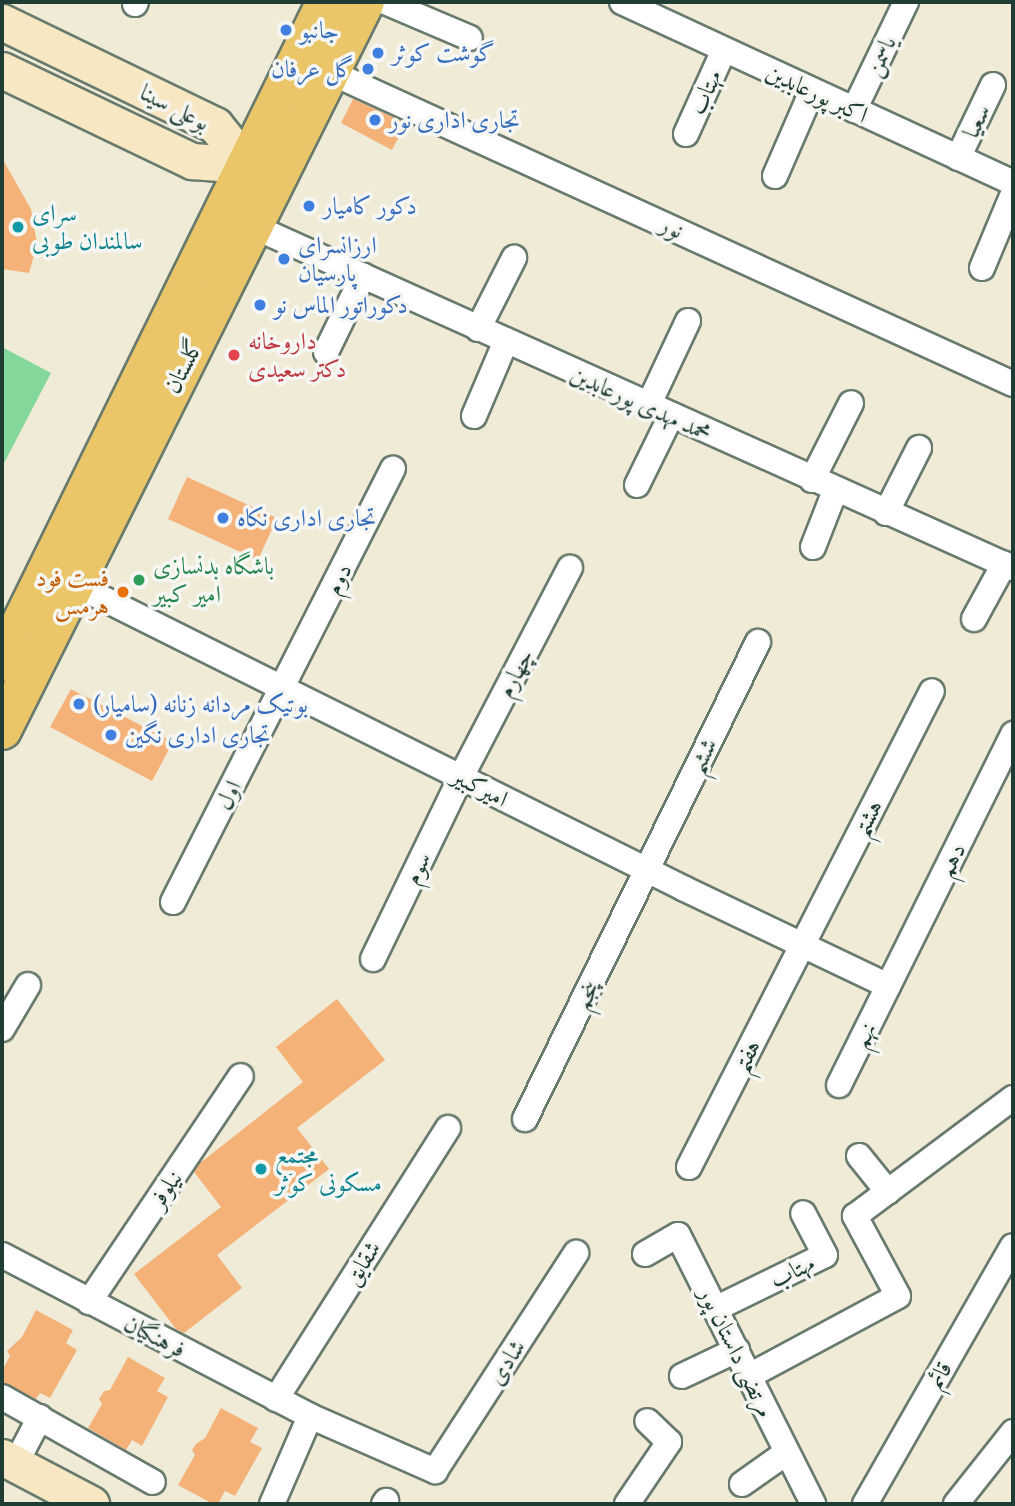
<!DOCTYPE html>
<html>
<head>
<meta charset="utf-8">
<style>
	body { margin:0 }
	#map { position:relative; width:1015px; height:1506px; overflow:hidden; background:#f0ebd7; font-family:"Gentium Book Plus",Amiri,serif }
	div>[style] { position:absolute }
	[style*='--x'] { left:calc(var(--x)*1px); top:calc(var(--y)*1px); width:calc(var(--w)*1px); rotate:calc(var(--a)*1deg) }
	.green>* { inset:0; background:#84d89b }
	.building>* { inset:0; background:#f4b279 }
	.roads { filter:drop-shadow(2px 0 #687a6d) drop-shadow(-2px 0 #687a6d) drop-shadow(0 2px #687a6d) drop-shadow(0 -2px #687a6d) }
	.street>* { height:24px; margin:-12px; padding:0 12px; transform-origin:12px; border-radius:12px; background:#fff }
	.secondary>* { height:35px; margin:-17.5px; padding:0 17.5px; transform-origin:17.5px; border-radius:17.5px; background:#f7e8c3 }
	.primary>* { height:38px; margin:-19px; padding:0 19px; transform-origin:19px; border-radius:19px; background:#ebc669 }
	.dots>* { width:19px; height:19px; translate:-50% -50%; box-sizing:border-box; border:4px solid #f6f6f2; border-radius:50% }
	span { translate:-50% -50%; white-space:nowrap; text-align:center; line-height:1.15; -webkit-text-stroke:7px #f6f6f2; paint-order:stroke }
	.shop-label { font-size:24px; color:#366cbe }
	.left { translate:0 -50%; text-align:left }
	.right { translate:-100% -50%; text-align:right }
	.street-label { font-size:24px; color:#1f3d34 }
	.culture-label { font-size:24px; color:#0d838f }
	.health-label { font-size:24px; color:#be3a42 }
	.leisure-label { font-size:24px; color:#27864d }
	.food-label { font-size:24px; color:#c56008 }
	.frame { position:absolute; inset:0; border:4px solid #1f3d34; pointer-events:none }
</style>
</head>
<body>
<div id="map">
	<div class="green">
		<div style="clip-path:polygon(2px 347px,51px 373px,2px 467px)"></div>
	</div>
	<div class="building">
		<div style="clip-path:polygon(353px 99px,406px 123px,392px 150px,341px 123px)"></div>
		<div style="clip-path:polygon(2px 158px,31px 209px,37px 244px,29px 273px,2px 269px)"></div>
		<div style="clip-path:polygon(187px 477px,277px 518px,258px 560px,168px 519px)"></div>
		<div style="clip-path:polygon(71px 689px,173px 742px,152px 781px,50px 727px)"></div>
		<div style="clip-path:polygon(337px 999px,385px 1060px,297px 1128px,329px 1169px,217px 1255px,242px 1288px,184px 1333px,176px 1329px,134px 1274px,221px 1207px,194px 1172px,200px 1163px,303px 1082px,276px 1047px)"></div>
		<div style="clip-path:polygon(36px 1310px,73px 1330px,66px 1343px,77px 1350px,50px 1398px,40px 1393px,36px 1399px,2px 1382px,2px 1371px,10px 1356px,7px 1351px,22px 1337px)"></div>
		<div style="clip-path:polygon(128px 1357px,165px 1378px,157px 1391px,168px 1397px,142px 1446px,132px 1440px,126px 1450px,88px 1428px,102px 1404px,99px 1399px,104px 1391px,110px 1390px)"></div>
		<div style="clip-path:polygon(221px 1408px,258px 1428px,250px 1442px,262px 1448px,235px 1496px,225px 1491px,218px 1504px,213px 1504px,178px 1485px,195px 1455px,192px 1450px,196px 1444px,205px 1438px)"></div>
	</div>
	<div class="roads">
		<div class="street">
			<div style="--x:385;--y:2;--w:92;--a:23"></div>
			<div style="--x:622;--y:2;--w:431;--a:24.8"></div>
			<div style="--x:135;--y:4;--w:2;--a:-63"></div>
			<div style="--x:330;--y:72;--w:751;--a:24.55"></div>
			<div style="--x:854;--y:110;--w:120;--a:-64.3"></div>
			<div style="--x:686;--y:134;--w:92;--a:-65.7"></div>
			<div style="--x:958;--y:158;--w:81;--a:-64.4"></div>
			<div style="--x:775;--y:176;--w:93;--a:-66.5"></div>
			<div style="--x:270;--y:234;--w:815;--a:24.21"></div>
			<div style="--x:982;--y:268;--w:80;--a:-67.3"></div>
			<div style="--x:478;--y:329;--w:80;--a:-63.1"></div>
			<div style="--x:326;--y:352;--w:85;--a:-64"></div>
			<div style="--x:648;--y:406;--w:94;--a:-64.8"></div>
			<div style="--x:474;--y:416;--w:82;--a:-66.9"></div>
			<div style="--x:812;--y:480;--w:86;--a:-63.1"></div>
			<div style="--x:637;--y:485;--w:77;--a:-63.8"></div>
			<div style="--x:886;--y:513;--w:73;--a:-63.1"></div>
			<div style="--x:813;--y:547;--w:60;--a:-68.6"></div>
			<div style="--x:74;--y:584;--w:683;--a:26.53"></div>
			<div style="--x:685;--y:889;--w:225;--a:25.5"></div>
			<div style="--x:974;--y:619;--w:63;--a:-61.4"></div>
			<div style="--x:173;--y:902;--w:486;--a:-63.1"></div>
			<div style="--x:373;--y:959;--w:202;--a:-64.2"></div>
			<div style="--x:461;--y:777;--w:236;--a:-62.5"></div>
			<div style="--x:2;--y:1029;--w:51;--a:-59.4"></div>
			<div style="--x:839;--y:1085;--w:392;--a:-63.6"></div>
			<div style="--x:525;--y:1119;--w:531;--a:-63.97"></div>
			<div style="--x:859;--y:1156;--w:46;--a:51.1"></div>
			<div style="--x:689;--y:1167;--w:534;--a:-62.96"></div>
			<div style="--x:645;--y:1254;--w:38;--a:-30"></div>
			<div style="--x:678;--y:1235;--w:301;--a:63.3"></div>
			<div style="--x:2;--y:1255;--w:348;--a:27.6"></div>
			<div style="--x:310;--y:1416;--w:137;--a:23.7"></div>
			<div style="--x:435;--y:1471;--w:260;--a:-57.1"></div>
			<div style="--x:89;--y:1302;--w:272;--a:-56.1"></div>
			<div style="--x:717;--y:1308;--w:120;--a:-26.1"></div>
			<div style="--x:825;--y:1255;--w:47;--a:-117.6"></div>
			<div style="--x:682;--y:1376;--w:61;--a:-25.3"></div>
			<div style="--x:749;--y:1376;--w:169;--a:-28.2"></div>
			<div style="--x:898;--y:1296;--w:91;--a:-118.3"></div>
			<div style="--x:855;--y:1216;--w:197;--a:-36.8"></div>
			<div style="--x:2;--y:1397;--w:173;--a:29.4"></div>
			<div style="--x:276;--y:1399;--w:321;--a:-57.6"></div>
			<div style="--x:15;--y:1465;--w:54;--a:-62.5"></div>
			<div style="--x:742;--y:1484;--w:54;--a:-35.2"></div>
			<div style="--x:272;--y:1504;--w:96;--a:-66.6"></div>
			<div style="--x:384;--y:1504;--w:4;--a:-56"></div>
			<div style="--x:627;--y:1504;--w:75;--a:-55.9"></div>
			<div style="--x:669;--y:1442;--w:30;--a:-136"></div>
			<div style="--x:865;--y:1504;--w:297;--a:-60.2"></div>
			<div style="--x:956;--y:1504;--w:92;--a:-51.6"></div>
		</div>
		<div class="secondary">
			<div style="--x:2;--y:22;--w:237;--a:25.8"></div>
			<div style="--x:215;--y:125;--w:51;--a:51.3"></div>
			<div style="--x:2;--y:70;--w:211;--a:25.6"></div>
			<div style="--x:192;--y:161;--w:55;--a:4.2"></div>
			<div style="--x:2;--y:1457;--w:101;--a:27.8"></div>
		</div>
		<div class="primary">
			<div style="--x:2;--y:662;--w:735;--a:-63.85"></div>
			<div style="--x:2;--y:730;--w:813;--a:-63.5"></div>
		</div>
	</div>
	<div class="dots">
		<div style="left:286px;top:30px;background:#3f7fe0"></div>
		<div style="left:378px;top:53px;background:#3f7fe0"></div>
		<div style="left:368px;top:69px;background:#3f7fe0"></div>
		<div style="left:375px;top:120px;background:#3f7fe0"></div>
		<div style="left:309px;top:206px;background:#3f7fe0"></div>
		<div style="left:18px;top:227px;background:#0f9aa8"></div>
		<div style="left:284px;top:259px;background:#3f7fe0"></div>
		<div style="left:260px;top:305px;background:#3f7fe0"></div>
		<div style="left:234px;top:355px;background:#e0444e"></div>
		<div style="left:223px;top:518px;background:#3f7fe0"></div>
		<div style="left:139px;top:580px;background:#2e9e5b"></div>
		<div style="left:123px;top:592px;background:#e8710a"></div>
		<div style="left:79px;top:704px;background:#3f7fe0"></div>
		<div style="left:111px;top:735px;background:#3f7fe0"></div>
		<div style="left:261px;top:1169px;background:#0f9aa8"></div>
	</div>
	<div class="shop-label">
		<span class="left" style="left:300px;top:30px">جانبو</span>
		<span class="left" style="left:392px;top:53px">گوشت کوثر</span>
		<span class="right" style="left:354px;top:69px">گل عرفان</span>
		<span class="left" style="left:389px;top:120px">تجاری اداری نور</span>
		<span class="left" style="left:323px;top:206px">دکور کامیار</span>
		<span class="left" style="left:298px;top:259px">ارزانسرای<br>پارسیان</span>
		<span class="left" style="left:274px;top:305px">دکوراتور الماس نو</span>
		<span class="left" style="left:237px;top:518px">تجاری اداری نکاه</span>
		<span class="left" style="left:93px;top:704px">بوتیک مردانه زنانه (سامیار)</span>
		<span class="left" style="left:125px;top:735px">تجاری اداری نگین</span>
	</div>
	<div class="street-label">
		<span style="left:880px;top:56px;rotate:-64deg">یاسمن</span>
		<span style="left:705px;top:92px;rotate:-65deg">مهتاب</span>
		<span style="left:817px;top:93px;rotate:25deg">اکبر پورعابدین</span>
		<span style="left:175px;top:107px;rotate:27deg">بوعلی سینا</span>
		<span style="left:976px;top:121px;rotate:-65deg">سعیا</span>
		<span style="left:672px;top:227px;rotate:25deg">نور</span>
		<span style="left:183px;top:366px;rotate:-63deg">گلستان</span>
		<span style="left:641px;top:403px;rotate:24deg">محمد مهدی پورعابدین</span>
		<span style="left:338px;top:579px;rotate:-64deg">دوم</span>
		<span style="left:515px;top:673px;rotate:-62deg">چهارم</span>
		<span style="left:702px;top:756px;rotate:-64deg">ششم</span>
		<span style="left:480px;top:787px;rotate:27deg">امیرکبیر</span>
		<span style="left:228px;top:795px;rotate:-63deg">اول</span>
		<span style="left:867px;top:818px;rotate:-63deg">هشتم</span>
		<span style="left:951px;top:860px;rotate:-64deg">دهم</span>
		<span style="left:417px;top:868px;rotate:-64deg">سوم</span>
		<span style="left:586px;top:995px;rotate:-64deg">پنجم</span>
		<span style="left:864px;top:1035px;rotate:-64deg">نهم</span>
		<span style="left:746px;top:1056px;rotate:-63deg">هفتم</span>
		<span style="left:165px;top:1189px;rotate:-56deg">نیلوفر</span>
		<span style="left:362px;top:1263px;rotate:-58deg">شقایق</span>
		<span style="left:792px;top:1271px;rotate:-26deg">مهتاب</span>
		<span style="left:155px;top:1336px;rotate:27deg">فرهنگیان</span>
		<span style="left:737px;top:1352px;rotate:64deg">مرتضی داستان پور</span>
		<span style="left:506px;top:1362px;rotate:-57deg">شادی</span>
		<span style="left:939px;top:1375px;rotate:-60deg">قائم</span>
	</div>
	<div class="culture-label">
		<span class="left" style="left:32px;top:227px">سرای<br>سالمندان طوبی</span>
		<span class="left" style="left:275px;top:1169px">مجتمع<br>مسکونی کوثر</span>
	</div>
	<div class="health-label">
		<span class="left" style="left:248px;top:355px">داروخانه<br>دکتر سعیدی</span>
	</div>
	<div class="leisure-label">
		<span class="left" style="left:153px;top:580px">باشگاه بدنسازی<br>امیر کبیر</span>
	</div>
	<div class="food-label">
		<span class="right" style="left:109px;top:592px">فست فود<br>هرمس</span>
	</div>
	<div class="frame"></div>
</div>
</body>
</html>
